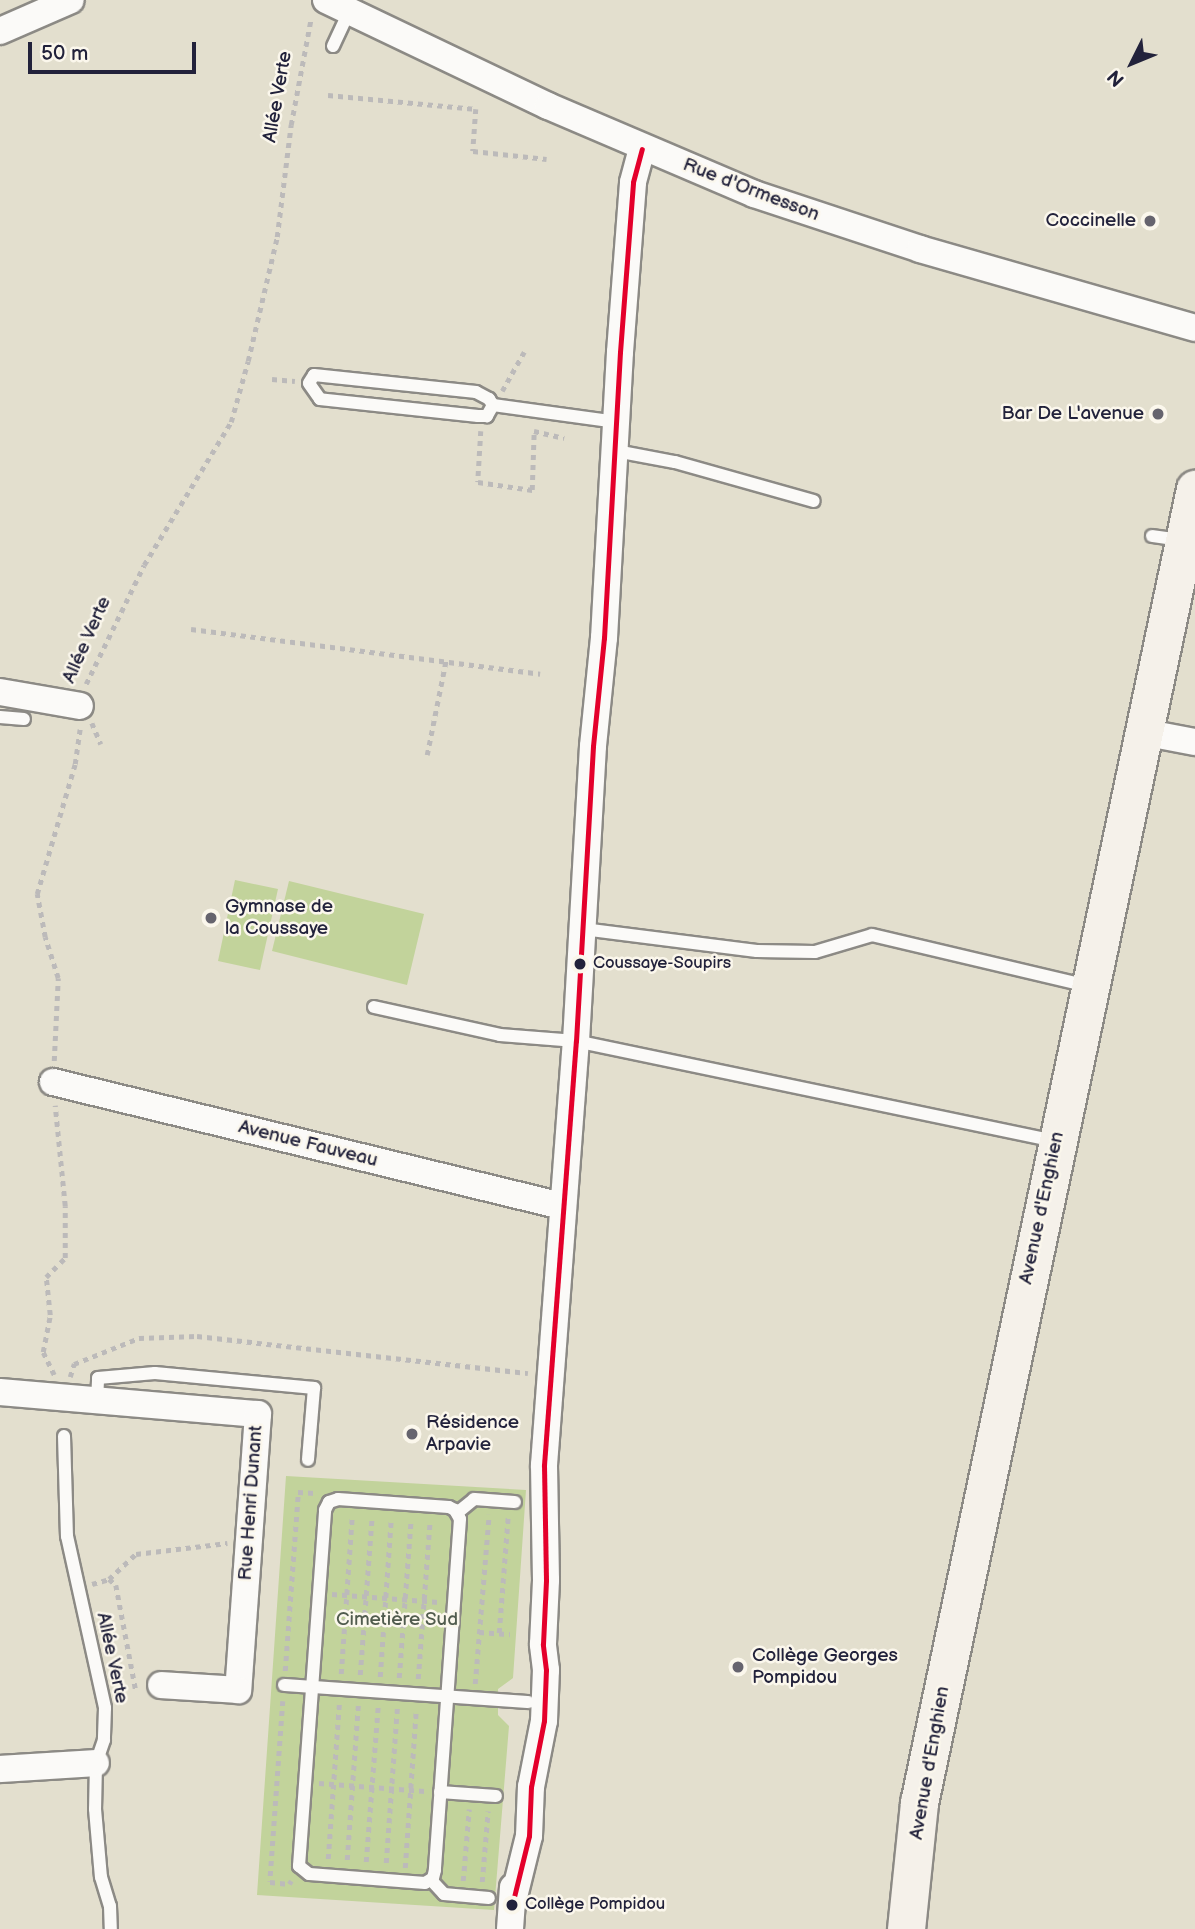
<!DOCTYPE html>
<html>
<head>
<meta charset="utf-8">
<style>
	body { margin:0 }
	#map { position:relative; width:1195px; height:1929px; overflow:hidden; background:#e3dfce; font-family:"Balsamiq Sans",sans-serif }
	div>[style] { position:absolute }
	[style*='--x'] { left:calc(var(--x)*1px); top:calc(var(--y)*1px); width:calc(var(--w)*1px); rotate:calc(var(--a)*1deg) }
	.green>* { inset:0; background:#c2d39b }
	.path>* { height:4.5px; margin-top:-2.25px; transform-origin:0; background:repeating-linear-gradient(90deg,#bcbaba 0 5px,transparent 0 10px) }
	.roads { filter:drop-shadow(2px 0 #8c8a85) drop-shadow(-2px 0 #8c8a85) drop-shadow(0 2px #8c8a85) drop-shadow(0 -2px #8c8a85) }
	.lane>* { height:12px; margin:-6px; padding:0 6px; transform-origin:6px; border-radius:6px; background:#fbfaf8 }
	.street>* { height:26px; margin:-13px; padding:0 13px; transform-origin:13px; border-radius:13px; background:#fbfaf8 }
	.secondary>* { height:37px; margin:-18.5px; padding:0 18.5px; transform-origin:18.5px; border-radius:18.5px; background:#f5f1ea }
	.bus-1>* { height:5px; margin:-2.5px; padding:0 2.5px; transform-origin:2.5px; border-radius:2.5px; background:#e4002b }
	.dots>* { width:19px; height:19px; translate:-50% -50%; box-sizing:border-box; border:4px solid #fbf7ec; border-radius:50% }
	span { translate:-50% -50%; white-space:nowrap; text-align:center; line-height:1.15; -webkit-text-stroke:5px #fbf7ec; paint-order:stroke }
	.bus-label { font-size:17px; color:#22223b }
	.left { translate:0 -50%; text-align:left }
	.street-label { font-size:19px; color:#22223b }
	.poi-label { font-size:19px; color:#22223b }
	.right { translate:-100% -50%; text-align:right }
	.park-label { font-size:19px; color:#515c4e }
	.north { position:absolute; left:1097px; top:28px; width:70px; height:70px; -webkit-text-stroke:5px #fbf7ec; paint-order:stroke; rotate:227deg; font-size:19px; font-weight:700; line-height:28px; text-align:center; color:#22223b }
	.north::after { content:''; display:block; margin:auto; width:24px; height:32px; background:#22223b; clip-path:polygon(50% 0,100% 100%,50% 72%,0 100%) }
	.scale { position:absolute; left:28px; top:42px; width:168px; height:32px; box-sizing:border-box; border:4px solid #22223b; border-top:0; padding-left:9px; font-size:21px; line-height:24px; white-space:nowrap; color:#22223b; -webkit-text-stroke:5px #fbf7ec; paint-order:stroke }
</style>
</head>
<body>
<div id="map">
	<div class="green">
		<div style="clip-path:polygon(235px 880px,278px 889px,260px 970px,218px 961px)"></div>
		<div style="clip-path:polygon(289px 881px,424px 914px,407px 985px,272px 951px)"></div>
		<div style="clip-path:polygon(286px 1476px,526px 1490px,513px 1678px,498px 1689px,498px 1715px,509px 1726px,494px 1910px,257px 1895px)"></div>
	</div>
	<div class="path">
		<div style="--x:328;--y:95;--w:149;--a:5.4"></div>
		<div style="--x:476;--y:109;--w:42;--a:94.1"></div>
		<div style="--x:473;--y:151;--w:74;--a:6.2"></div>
		<div style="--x:272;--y:379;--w:23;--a:5"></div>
		<div style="--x:502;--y:391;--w:45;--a:-60.6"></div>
		<div style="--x:481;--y:431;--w:51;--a:93.4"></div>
		<div style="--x:478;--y:482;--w:55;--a:8.4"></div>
		<div style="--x:532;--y:490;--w:59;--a:-88.1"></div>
		<div style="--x:534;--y:431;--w:31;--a:13"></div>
		<div style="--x:191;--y:629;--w:352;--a:7.3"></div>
		<div style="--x:86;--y:684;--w:132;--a:-64"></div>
		<div style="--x:144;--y:565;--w:167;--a:-58.7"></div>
		<div style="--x:231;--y:422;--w:63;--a:-74.4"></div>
		<div style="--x:248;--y:361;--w:127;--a:-76.8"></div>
		<div style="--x:277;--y:237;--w:113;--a:-82.9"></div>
		<div style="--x:291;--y:125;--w:109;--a:-79.4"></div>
		<div style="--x:92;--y:723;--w:23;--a:67"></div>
		<div style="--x:427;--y:755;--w:97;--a:-78.7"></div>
		<div style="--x:54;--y:1061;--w:83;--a:-87.2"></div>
		<div style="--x:58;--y:978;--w:43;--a:-107.6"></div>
		<div style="--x:45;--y:937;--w:44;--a:-100.5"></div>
		<div style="--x:37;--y:894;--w:135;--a:-73.7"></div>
		<div style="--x:75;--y:764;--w:35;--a:-82"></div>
		<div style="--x:54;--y:1375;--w:25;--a:-116"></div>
		<div style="--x:43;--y:1352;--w:38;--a:-79"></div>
		<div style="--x:50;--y:1315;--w:38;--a:-96"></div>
		<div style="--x:46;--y:1277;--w:27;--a:-45"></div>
		<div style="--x:65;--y:1258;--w:52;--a:-90"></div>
		<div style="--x:65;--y:1206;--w:101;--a:-95.7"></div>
		<div style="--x:70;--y:1377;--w:14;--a:-73"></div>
		<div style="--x:74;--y:1364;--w:70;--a:-21.8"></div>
		<div style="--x:139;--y:1338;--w:58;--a:-2"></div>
		<div style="--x:197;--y:1336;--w:333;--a:6.4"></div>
		<div style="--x:109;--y:1579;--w:37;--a:-43"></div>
		<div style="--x:136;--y:1554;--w:92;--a:-6.9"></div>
		<div style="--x:92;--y:1584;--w:18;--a:-16"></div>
		<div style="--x:109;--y:1579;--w:9;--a:41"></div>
		<div style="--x:116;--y:1585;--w:108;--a:79.3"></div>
		<div style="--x:332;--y:1594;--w:107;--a:4.3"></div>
		<div style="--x:479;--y:1632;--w:31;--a:4"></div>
		<div style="--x:499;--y:1633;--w:118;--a:-85.6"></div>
		<div style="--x:285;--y:1671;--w:179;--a:-85.8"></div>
		<div style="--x:298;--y:1492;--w:17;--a:3"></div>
		<div style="--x:341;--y:1674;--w:159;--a:-86"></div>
		<div style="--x:360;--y:1675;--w:159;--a:-85.7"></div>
		<div style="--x:380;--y:1677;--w:159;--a:-86"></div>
		<div style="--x:399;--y:1678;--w:159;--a:-85.7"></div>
		<div style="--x:418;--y:1679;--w:158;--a:-85.7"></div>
		<div style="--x:475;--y:1684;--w:170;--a:-85.3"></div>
		<div style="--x:283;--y:1701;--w:181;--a:94.1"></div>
		<div style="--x:270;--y:1882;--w:19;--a:6"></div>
		<div style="--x:289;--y:1884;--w:4;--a:-56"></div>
		<div style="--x:319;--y:1783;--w:106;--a:4.3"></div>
		<div style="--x:328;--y:1859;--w:155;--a:-85.9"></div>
		<div style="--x:347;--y:1860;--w:155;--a:-85.9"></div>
		<div style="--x:366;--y:1862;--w:156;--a:-85.6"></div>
		<div style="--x:386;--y:1863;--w:155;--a:-85.9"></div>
		<div style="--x:405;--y:1868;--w:159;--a:-86"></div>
		<div style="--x:463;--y:1881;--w:72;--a:-85.2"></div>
		<div style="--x:482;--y:1882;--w:71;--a:-85.2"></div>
	</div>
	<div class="roads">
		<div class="lane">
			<div style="--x:333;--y:46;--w:40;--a:-65"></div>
			<div style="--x:314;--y:375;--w:163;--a:6"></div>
			<div style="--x:476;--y:392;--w:15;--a:28"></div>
			<div style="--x:489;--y:399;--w:7;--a:56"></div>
			<div style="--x:493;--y:405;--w:13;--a:119"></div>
			<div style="--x:487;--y:416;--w:9;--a:180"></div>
			<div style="--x:478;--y:416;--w:159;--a:-173.9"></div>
			<div style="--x:320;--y:399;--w:19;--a:-125"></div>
			<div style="--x:309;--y:383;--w:9;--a:-58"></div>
			<div style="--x:493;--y:405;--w:125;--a:7.8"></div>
			<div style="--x:616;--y:451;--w:60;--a:10.6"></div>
			<div style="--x:675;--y:462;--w:144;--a:15.7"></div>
			<div style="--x:1152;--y:536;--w:30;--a:8"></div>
			<div style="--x:0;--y:717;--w:24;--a:5"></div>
			<div style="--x:583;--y:929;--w:175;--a:7.2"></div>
			<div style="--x:757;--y:951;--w:58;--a:1"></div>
			<div style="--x:815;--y:952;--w:59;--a:-16.6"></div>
			<div style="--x:872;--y:935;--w:222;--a:13.3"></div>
			<div style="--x:374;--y:1007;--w:129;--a:12.5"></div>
			<div style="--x:500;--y:1035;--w:76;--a:4.5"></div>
			<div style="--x:576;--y:1041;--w:490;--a:11.8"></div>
			<div style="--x:97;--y:1400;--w:22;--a:-87"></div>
			<div style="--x:98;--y:1378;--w:57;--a:-5"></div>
			<div style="--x:155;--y:1373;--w:160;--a:5.4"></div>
			<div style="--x:314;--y:1388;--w:72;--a:94.8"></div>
			<div style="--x:64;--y:1436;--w:100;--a:88.3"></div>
			<div style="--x:67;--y:1536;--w:176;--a:77.5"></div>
			<div style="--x:105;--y:1708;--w:32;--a:92"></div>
			<div style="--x:104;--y:1740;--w:24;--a:109"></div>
			<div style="--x:96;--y:1763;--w:46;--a:91.2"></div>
			<div style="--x:95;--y:1809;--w:68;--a:85"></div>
			<div style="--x:101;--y:1877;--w:30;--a:73"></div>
			<div style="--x:110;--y:1906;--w:23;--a:88"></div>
			<div style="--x:338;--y:1499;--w:111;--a:4.1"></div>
			<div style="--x:449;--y:1507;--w:7;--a:27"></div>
			<div style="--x:455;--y:1510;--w:10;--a:61"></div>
			<div style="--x:460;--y:1519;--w:352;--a:94.1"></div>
			<div style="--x:435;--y:1870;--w:8;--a:104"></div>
			<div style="--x:433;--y:1878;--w:9;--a:148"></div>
			<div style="--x:425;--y:1883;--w:116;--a:-175.6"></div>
			<div style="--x:309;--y:1874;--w:13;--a:-141"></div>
			<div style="--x:299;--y:1866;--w:357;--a:-85.8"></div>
			<div style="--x:325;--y:1510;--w:9;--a:-63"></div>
			<div style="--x:329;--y:1502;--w:9;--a:-18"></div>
			<div style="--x:457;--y:1513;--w:22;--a:-39"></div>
			<div style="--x:474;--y:1499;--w:41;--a:4.2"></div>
			<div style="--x:284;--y:1685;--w:245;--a:4"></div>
			<div style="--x:440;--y:1792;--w:56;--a:4.1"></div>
			<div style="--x:431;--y:1880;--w:19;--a:47"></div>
			<div style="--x:444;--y:1894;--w:45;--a:5.1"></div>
		</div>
		<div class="street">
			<div style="--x:326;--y:0;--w:246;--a:25.5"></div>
			<div style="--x:548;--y:106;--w:224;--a:23.1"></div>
			<div style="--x:754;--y:194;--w:175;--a:18.3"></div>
			<div style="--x:920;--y:249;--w:286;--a:16"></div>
			<div style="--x:0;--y:31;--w:77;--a:-23.6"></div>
			<div style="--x:0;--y:692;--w:81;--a:9.9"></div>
			<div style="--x:1142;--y:732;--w:54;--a:10.7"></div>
			<div style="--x:53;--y:1082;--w:524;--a:13.69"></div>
			<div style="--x:0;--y:1392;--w:259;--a:4.9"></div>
			<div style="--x:258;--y:1414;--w:277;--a:94.1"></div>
			<div style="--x:238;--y:1690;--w:77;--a:-176.3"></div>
			<div style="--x:0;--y:1769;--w:96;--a:-3.6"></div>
			<div style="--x:512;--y:1905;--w:71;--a:-76.2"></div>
			<div style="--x:529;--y:1836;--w:49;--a:-87.7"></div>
			<div style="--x:531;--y:1787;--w:67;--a:-78.9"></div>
			<div style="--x:544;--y:1721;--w:51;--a:-87.8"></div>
			<div style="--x:546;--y:1670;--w:26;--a:-97"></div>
			<div style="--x:543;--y:1644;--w:64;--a:-87.3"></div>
			<div style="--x:546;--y:1580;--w:115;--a:-91"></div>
			<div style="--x:544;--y:1465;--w:425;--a:-85.7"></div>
			<div style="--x:576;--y:1041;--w:295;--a:-86.7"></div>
			<div style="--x:593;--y:746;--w:109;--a:-84.2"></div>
			<div style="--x:604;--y:638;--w:286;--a:-86.8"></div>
			<div style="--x:620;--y:352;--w:170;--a:-85.6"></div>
			<div style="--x:633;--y:182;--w:34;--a:-75"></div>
			<div style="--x:510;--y:1929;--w:42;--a:-85.9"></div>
		</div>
		<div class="secondary">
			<div style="--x:906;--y:1929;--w:127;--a:-84.1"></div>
			<div style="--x:919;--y:1803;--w:1343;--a:-78.14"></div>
		</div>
	</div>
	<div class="bus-1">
		<div style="--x:512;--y:1905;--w:71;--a:-76.2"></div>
		<div style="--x:529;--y:1836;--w:49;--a:-87.7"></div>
		<div style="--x:531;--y:1787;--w:67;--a:-78.9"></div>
		<div style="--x:544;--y:1721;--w:51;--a:-87.8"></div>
		<div style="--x:546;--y:1670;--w:26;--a:-97"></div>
		<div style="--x:543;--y:1644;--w:64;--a:-87.3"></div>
		<div style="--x:546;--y:1580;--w:115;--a:-91"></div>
		<div style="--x:544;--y:1465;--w:425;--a:-85.7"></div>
		<div style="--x:576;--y:1041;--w:295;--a:-86.7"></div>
		<div style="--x:593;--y:746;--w:109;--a:-84.2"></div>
		<div style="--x:604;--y:638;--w:286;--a:-86.8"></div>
		<div style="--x:620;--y:352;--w:170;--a:-85.6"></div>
		<div style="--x:633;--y:182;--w:34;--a:-75"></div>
	</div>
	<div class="dots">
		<div style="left:1150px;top:221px;background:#66646e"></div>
		<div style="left:1158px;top:414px;background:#66646e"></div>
		<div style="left:211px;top:918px;background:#66646e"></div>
		<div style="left:580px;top:964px;background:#22223b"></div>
		<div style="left:412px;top:1434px;background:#66646e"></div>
		<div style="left:738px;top:1667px;background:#66646e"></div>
		<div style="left:512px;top:1905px;background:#22223b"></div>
	</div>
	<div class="bus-label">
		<span class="left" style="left:593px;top:964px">Coussaye-Soupirs</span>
		<span class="left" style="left:525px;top:1905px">Collège Pompidou</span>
	</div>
	<div class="street-label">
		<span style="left:278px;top:97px;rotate:-80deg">Allée Verte</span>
		<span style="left:751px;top:190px;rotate:21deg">Rue d'Ormesson</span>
		<span style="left:87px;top:640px;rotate:-66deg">Allée Verte</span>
		<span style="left:308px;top:1144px;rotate:14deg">Avenue Fauveau</span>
		<span style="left:1042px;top:1208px;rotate:-78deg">Avenue d'Enghien</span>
		<span style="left:251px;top:1503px;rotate:-86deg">Rue Henri Dunant</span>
		<span style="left:112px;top:1658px;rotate:78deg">Allée Verte</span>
		<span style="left:930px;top:1763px;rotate:-80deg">Avenue d'Enghien</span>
	</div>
	<div class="poi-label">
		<span class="right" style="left:1136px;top:221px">Coccinelle</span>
		<span class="right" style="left:1144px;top:414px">Bar De L'avenue</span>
		<span class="left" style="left:225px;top:918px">Gymnase de<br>la Coussaye</span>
		<span class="left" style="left:426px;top:1434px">Résidence<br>Arpavie</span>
		<span class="left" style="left:752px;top:1667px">Collège Georges<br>Pompidou</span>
	</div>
	<div class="park-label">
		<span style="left:397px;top:1620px">Cimetière Sud</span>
	</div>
	<div class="north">N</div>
	<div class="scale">50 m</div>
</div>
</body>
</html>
